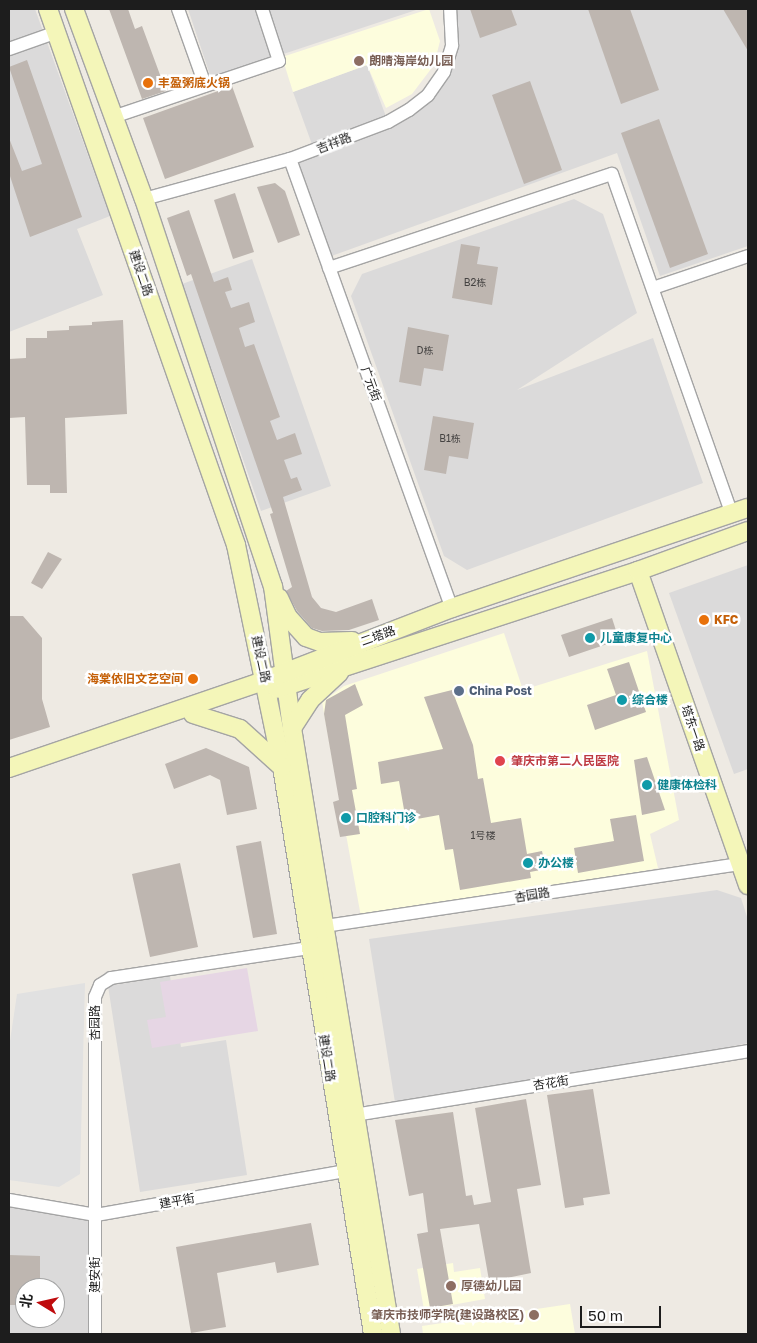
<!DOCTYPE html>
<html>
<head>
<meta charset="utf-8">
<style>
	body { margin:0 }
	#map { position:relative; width:757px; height:1343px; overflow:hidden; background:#eeeae3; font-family:"Golos Text","Noto Sans SC",sans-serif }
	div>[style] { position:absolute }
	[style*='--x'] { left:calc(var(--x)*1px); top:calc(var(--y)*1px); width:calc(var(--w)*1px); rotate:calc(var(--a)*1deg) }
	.residential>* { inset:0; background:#dbdada }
	.industrial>* { inset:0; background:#e6d6e4 }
	.education>* { inset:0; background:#fdfddd }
	.parking>* { inset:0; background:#e1e1e1 }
	.building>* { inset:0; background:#beb6b0 }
	.roads { filter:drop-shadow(1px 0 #a4a4a4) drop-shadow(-1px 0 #a4a4a4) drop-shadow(0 1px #a4a4a4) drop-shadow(0 -1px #a4a4a4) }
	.street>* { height:12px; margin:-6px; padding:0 6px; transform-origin:6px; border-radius:6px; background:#fff }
	.secondary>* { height:18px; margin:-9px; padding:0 9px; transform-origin:9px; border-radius:9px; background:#f4f6b9 }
	.dots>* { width:14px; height:14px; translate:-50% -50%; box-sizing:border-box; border:2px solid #fff; border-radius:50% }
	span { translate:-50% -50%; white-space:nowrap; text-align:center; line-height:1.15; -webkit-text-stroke:5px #fff; paint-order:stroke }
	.number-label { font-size:10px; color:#454342 }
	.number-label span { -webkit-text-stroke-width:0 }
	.education-label { font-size:12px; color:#785e54; font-weight:700 }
	.left { translate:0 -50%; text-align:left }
	.right { translate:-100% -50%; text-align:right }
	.food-label { font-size:12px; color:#c56008; font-weight:700 }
	.street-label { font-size:12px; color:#1d1d1d }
	.culture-label { font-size:12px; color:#0d838f; font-weight:700 }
	.service-label { font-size:12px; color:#4e5e75; font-weight:700 }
	.health-label { font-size:12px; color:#be3a42; font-weight:700 }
	.frame { position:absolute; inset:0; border:10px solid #1d1d1d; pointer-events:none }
	.north { position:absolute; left:15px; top:1278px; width:50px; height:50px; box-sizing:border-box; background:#fff; border:1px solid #a5a5a5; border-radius:50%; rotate:279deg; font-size:14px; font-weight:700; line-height:20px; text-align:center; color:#1d1d1d }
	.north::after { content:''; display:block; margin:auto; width:18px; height:22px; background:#bf0b0d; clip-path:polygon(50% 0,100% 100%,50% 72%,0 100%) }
	.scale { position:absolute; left:580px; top:1306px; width:81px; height:22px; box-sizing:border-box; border:2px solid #1d1d1d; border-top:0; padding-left:6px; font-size:15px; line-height:18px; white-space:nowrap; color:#1d1d1d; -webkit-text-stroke:4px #fff; paint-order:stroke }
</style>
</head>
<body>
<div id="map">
	<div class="residential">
		<div style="clip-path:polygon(9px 9px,35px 9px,110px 216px,77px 229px,103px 295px,9px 332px)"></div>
		<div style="clip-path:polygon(188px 9px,419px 9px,211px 78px)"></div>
		<div style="clip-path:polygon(448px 9px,748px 9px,748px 246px,660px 276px,617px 153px,326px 258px,290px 159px,314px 150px,293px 92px,367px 65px,388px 122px,428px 95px,452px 45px)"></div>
		<div style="clip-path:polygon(574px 199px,603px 214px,637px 313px,517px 390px,653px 338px,703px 483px,467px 570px,444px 556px,351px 296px,362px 274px)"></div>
		<div style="clip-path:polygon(252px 259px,331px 486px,261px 511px,182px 284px)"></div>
		<div style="clip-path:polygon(748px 565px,748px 769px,734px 774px,669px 593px)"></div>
		<div style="clip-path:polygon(717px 890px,741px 898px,748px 920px,748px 1043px,397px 1115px,369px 939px)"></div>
		<div style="clip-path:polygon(170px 976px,181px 1047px,226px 1040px,247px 1175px,140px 1192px,108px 986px)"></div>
		<div style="clip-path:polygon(evenodd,9px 1200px,96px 1215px,92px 1334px,9px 1334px,9px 1200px,25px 1288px,55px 1288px,55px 1318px,25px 1318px,25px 1288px)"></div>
	</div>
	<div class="industrial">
		<div style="clip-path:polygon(247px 968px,258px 1031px,152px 1048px,147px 1020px,166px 1017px,160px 982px)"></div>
	</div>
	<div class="education">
		<div style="clip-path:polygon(429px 9px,440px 41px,434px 65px,412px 94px,386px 108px,367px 65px,293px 92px,282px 57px)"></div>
		<div style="clip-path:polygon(504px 633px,523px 690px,647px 651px,679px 820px,650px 834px,658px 868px,363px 928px,322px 702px,344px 686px)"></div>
		<div style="clip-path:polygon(453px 1263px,454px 1272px,480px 1268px,485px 1299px,424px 1310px,417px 1269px)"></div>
		<div style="clip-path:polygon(570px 1304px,575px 1334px,423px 1334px,422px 1326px)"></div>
	</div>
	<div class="parking">
		<div style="clip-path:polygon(85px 983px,80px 1174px,59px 1187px,9px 1180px,9px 1048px,17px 994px)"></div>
	</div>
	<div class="building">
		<div style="clip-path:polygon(109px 9px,128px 9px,135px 29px,142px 26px,166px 91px,142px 99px)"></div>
		<div style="clip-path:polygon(470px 9px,511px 9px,517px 25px,480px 38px)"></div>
		<div style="clip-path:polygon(588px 9px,630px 9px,659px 90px,621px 104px)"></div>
		<div style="clip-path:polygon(723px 9px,748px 9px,748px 51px)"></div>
		<div style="clip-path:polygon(27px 60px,82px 217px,30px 237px,9px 173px,9px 138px,22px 171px,42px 164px,9px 67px)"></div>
		<div style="clip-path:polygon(530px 81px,562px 170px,524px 184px,492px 95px)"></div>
		<div style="clip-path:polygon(232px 86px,254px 147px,165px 179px,143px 118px)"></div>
		<div style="clip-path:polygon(659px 119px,708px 254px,670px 268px,621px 133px)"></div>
		<div style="clip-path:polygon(275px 183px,285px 191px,300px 235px,278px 243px,257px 187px)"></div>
		<div style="clip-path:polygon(235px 193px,254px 252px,233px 259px,214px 200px)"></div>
		<div style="clip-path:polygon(189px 210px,214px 282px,228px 277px,232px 290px,225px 292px,231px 308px,249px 302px,255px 322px,239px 328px,245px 347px,254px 344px,280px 417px,270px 421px,277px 440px,295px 433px,302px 454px,284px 460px,291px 479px,297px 477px,302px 490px,283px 497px,312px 597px,321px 608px,336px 612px,372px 599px,379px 620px,349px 630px,322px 631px,312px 628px,297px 611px,286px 591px,292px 587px,270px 514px,273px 513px,191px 274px,187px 276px,167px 218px)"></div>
		<div style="clip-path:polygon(461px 244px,480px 247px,477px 264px,498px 267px,492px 305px,452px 298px)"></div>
		<div style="clip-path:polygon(123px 320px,127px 414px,65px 418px,67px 493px,50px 493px,50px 485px,27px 485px,25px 417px,9px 418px,9px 359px,26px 358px,26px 338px,47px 338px,47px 331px,69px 330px,69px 326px,92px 325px,92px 322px)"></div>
		<div style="clip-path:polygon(408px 327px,449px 335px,443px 371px,424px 368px,421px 386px,399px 382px)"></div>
		<div style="clip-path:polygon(433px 416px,474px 423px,468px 459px,449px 456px,446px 474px,424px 470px)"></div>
		<div style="clip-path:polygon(48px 552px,62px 559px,42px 589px,31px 583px)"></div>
		<div style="clip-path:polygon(9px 616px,23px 616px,42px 638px,42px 699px,50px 727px,9px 740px)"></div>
		<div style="clip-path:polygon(612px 618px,619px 640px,569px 657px,561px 635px)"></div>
		<div style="clip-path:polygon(629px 662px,646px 712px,595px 730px,587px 705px,616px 695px,607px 669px)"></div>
		<div style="clip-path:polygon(355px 684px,363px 705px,345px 715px,357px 789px,352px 790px,360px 834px,340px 837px,333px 802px,339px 800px,324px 714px,326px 700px)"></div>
		<div style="clip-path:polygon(452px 690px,473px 745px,478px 779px,483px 778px,491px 823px,521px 818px,527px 854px,542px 851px,546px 869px,530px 872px,531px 878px,460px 890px,453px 849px,445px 850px,439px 815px,406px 821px,399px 781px,381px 784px,378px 762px,443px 749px,424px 697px)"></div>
		<div style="clip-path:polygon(206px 748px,249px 767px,257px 809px,227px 815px,220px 780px,210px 775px,174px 789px,165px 764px)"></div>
		<div style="clip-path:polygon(647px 757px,665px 810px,642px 815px,634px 760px)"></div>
		<div style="clip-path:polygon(636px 815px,644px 861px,578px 873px,574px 848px,614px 841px,610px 819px)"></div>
		<div style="clip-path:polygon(261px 841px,277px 934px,253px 938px,236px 846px)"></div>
		<div style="clip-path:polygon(180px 863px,198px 947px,150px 957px,132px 874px)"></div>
		<div style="clip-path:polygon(593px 1089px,610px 1194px,583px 1198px,584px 1205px,565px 1208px,547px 1095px)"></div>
		<div style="clip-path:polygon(526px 1099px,541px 1185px,517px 1189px,531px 1273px,507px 1278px,507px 1282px,490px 1286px,479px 1224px,440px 1229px,453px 1304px,430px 1308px,417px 1234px,428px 1232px,423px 1193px,409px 1196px,395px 1120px,453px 1112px,466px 1196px,472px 1195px,474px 1205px,491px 1202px,475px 1108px)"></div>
		<div style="clip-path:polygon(311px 1223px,319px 1265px,277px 1273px,275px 1262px,217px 1273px,226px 1327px,191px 1333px,176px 1247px)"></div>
		<div style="clip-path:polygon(9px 1255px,40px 1256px,40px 1288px,25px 1288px,25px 1305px,9px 1305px)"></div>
	</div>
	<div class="roads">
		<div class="street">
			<div style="--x:178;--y:9;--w:81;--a:70.4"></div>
			<div style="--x:9;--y:49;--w:51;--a:-19.5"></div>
			<div style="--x:113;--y:117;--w:175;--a:-18.6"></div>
			<div style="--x:279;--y:61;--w:55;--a:-108.1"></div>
			<div style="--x:290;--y:159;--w:477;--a:70.2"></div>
			<div style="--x:144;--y:199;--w:151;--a:-15.3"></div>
			<div style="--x:290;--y:159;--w:105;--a:-20.7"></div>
			<div style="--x:388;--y:122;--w:24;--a:-30"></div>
			<div style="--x:409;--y:110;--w:24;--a:-38"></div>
			<div style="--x:428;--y:95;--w:28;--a:-55"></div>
			<div style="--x:444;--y:72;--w:28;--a:-73"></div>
			<div style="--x:452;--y:45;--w:36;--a:-93"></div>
			<div style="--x:329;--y:268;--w:298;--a:-18.4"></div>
			<div style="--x:612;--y:174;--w:361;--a:70.6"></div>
			<div style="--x:653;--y:288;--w:100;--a:-18.6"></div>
			<div style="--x:325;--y:926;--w:420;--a:-8.5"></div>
			<div style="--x:354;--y:1115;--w:399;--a:-9.2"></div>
			<div style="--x:9;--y:1200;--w:88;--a:9.8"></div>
			<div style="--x:96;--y:1215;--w:254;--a:-10"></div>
			<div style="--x:95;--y:1334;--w:337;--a:-90"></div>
			<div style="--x:95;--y:997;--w:13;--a:-67"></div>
			<div style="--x:100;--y:985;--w:13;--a:-32"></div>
			<div style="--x:111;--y:978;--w:201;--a:-8.6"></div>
		</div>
		<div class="secondary">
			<div style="--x:48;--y:9;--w:568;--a:70.67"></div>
			<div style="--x:236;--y:545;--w:227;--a:78.3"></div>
			<div style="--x:282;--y:767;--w:574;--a:80.88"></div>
			<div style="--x:74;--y:9;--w:202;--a:69.8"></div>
			<div style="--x:144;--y:199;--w:408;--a:71.6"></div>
			<div style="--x:273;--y:586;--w:143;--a:82.4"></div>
			<div style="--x:292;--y:728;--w:614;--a:80.72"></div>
			<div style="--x:638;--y:571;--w:333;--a:70.7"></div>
			<div style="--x:279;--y:598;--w:21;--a:65"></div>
			<div style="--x:288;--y:617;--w:27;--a:48"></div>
			<div style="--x:306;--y:637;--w:15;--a:20"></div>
			<div style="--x:320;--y:642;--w:32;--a:-2"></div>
			<div style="--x:277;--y:689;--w:380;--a:-18.1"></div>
			<div style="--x:638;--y:571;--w:117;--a:-20"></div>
			<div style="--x:193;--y:714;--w:49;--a:17.7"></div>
			<div style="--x:240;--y:729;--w:57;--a:42.1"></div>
			<div style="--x:292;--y:728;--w:33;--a:-57"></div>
			<div style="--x:310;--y:700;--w:40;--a:-43"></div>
			<div style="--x:9;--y:768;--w:272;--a:-18.9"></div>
			<div style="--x:266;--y:680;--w:199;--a:-21.2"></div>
			<div style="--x:452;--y:608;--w:312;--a:-18.7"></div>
		</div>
	</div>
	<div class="dots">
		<div style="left:359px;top:61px;background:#8d6e63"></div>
		<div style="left:148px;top:83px;background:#e8710a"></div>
		<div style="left:704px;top:620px;background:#e8710a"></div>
		<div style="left:590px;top:638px;background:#0f9aa8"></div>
		<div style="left:193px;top:679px;background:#e8710a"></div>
		<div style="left:459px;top:691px;background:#5c6f8a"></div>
		<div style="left:622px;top:700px;background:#0f9aa8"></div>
		<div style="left:500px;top:761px;background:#e0444e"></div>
		<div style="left:647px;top:785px;background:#0f9aa8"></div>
		<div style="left:346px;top:818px;background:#0f9aa8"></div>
		<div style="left:528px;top:863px;background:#0f9aa8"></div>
		<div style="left:451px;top:1286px;background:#8d6e63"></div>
		<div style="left:534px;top:1315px;background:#8d6e63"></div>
	</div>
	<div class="number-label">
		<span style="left:475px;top:283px">B2栋</span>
		<span style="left:425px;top:351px">D栋</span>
		<span style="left:450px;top:439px">B1栋</span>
		<span style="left:483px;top:836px">1号楼</span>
	</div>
	<div class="education-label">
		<span class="left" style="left:369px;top:61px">朗晴海岸幼儿园</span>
		<span class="left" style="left:461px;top:1286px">厚德幼儿园</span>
		<span class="right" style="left:524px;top:1315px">肇庆市技师学院(建设路校区)</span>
	</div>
	<div class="food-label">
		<span class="left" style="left:158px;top:83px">丰盈粥底火锅</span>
		<span class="left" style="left:714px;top:620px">KFC</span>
		<span class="right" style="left:183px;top:679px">海棠依旧文艺空间</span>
	</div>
	<div class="street-label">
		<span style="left:334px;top:143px;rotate:-21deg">吉祥路</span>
		<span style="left:141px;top:273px;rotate:71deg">建设二路</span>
		<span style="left:371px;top:384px;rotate:70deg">广元街</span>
		<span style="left:378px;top:636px;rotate:-20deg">二塔路</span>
		<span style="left:261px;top:659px;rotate:78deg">建设二路</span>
		<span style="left:693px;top:728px;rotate:71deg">塔东一路</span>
		<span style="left:532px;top:895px;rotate:-9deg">杏园路</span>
		<span style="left:95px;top:1023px;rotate:-90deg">杏园路</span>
		<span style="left:327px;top:1058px;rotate:81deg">建设二路</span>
		<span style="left:551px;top:1083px;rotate:-9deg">杏花街</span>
		<span style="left:177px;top:1201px;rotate:-10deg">建平街</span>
		<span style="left:95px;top:1275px;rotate:-90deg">建安街</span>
	</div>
	<div class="culture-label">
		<span class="left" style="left:600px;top:638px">儿童康复中心</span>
		<span class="left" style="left:632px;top:700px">综合楼</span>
		<span class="left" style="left:657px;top:785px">健康体检科</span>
		<span class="left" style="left:356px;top:818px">口腔科门诊</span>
		<span class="left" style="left:538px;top:863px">办公楼</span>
	</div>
	<div class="service-label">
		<span class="left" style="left:469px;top:691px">China Post</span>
	</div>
	<div class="health-label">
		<span class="left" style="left:511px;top:761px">肇庆市第二人民医院</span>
	</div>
	<div class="frame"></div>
	<div class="north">北</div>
	<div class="scale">50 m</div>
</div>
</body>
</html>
